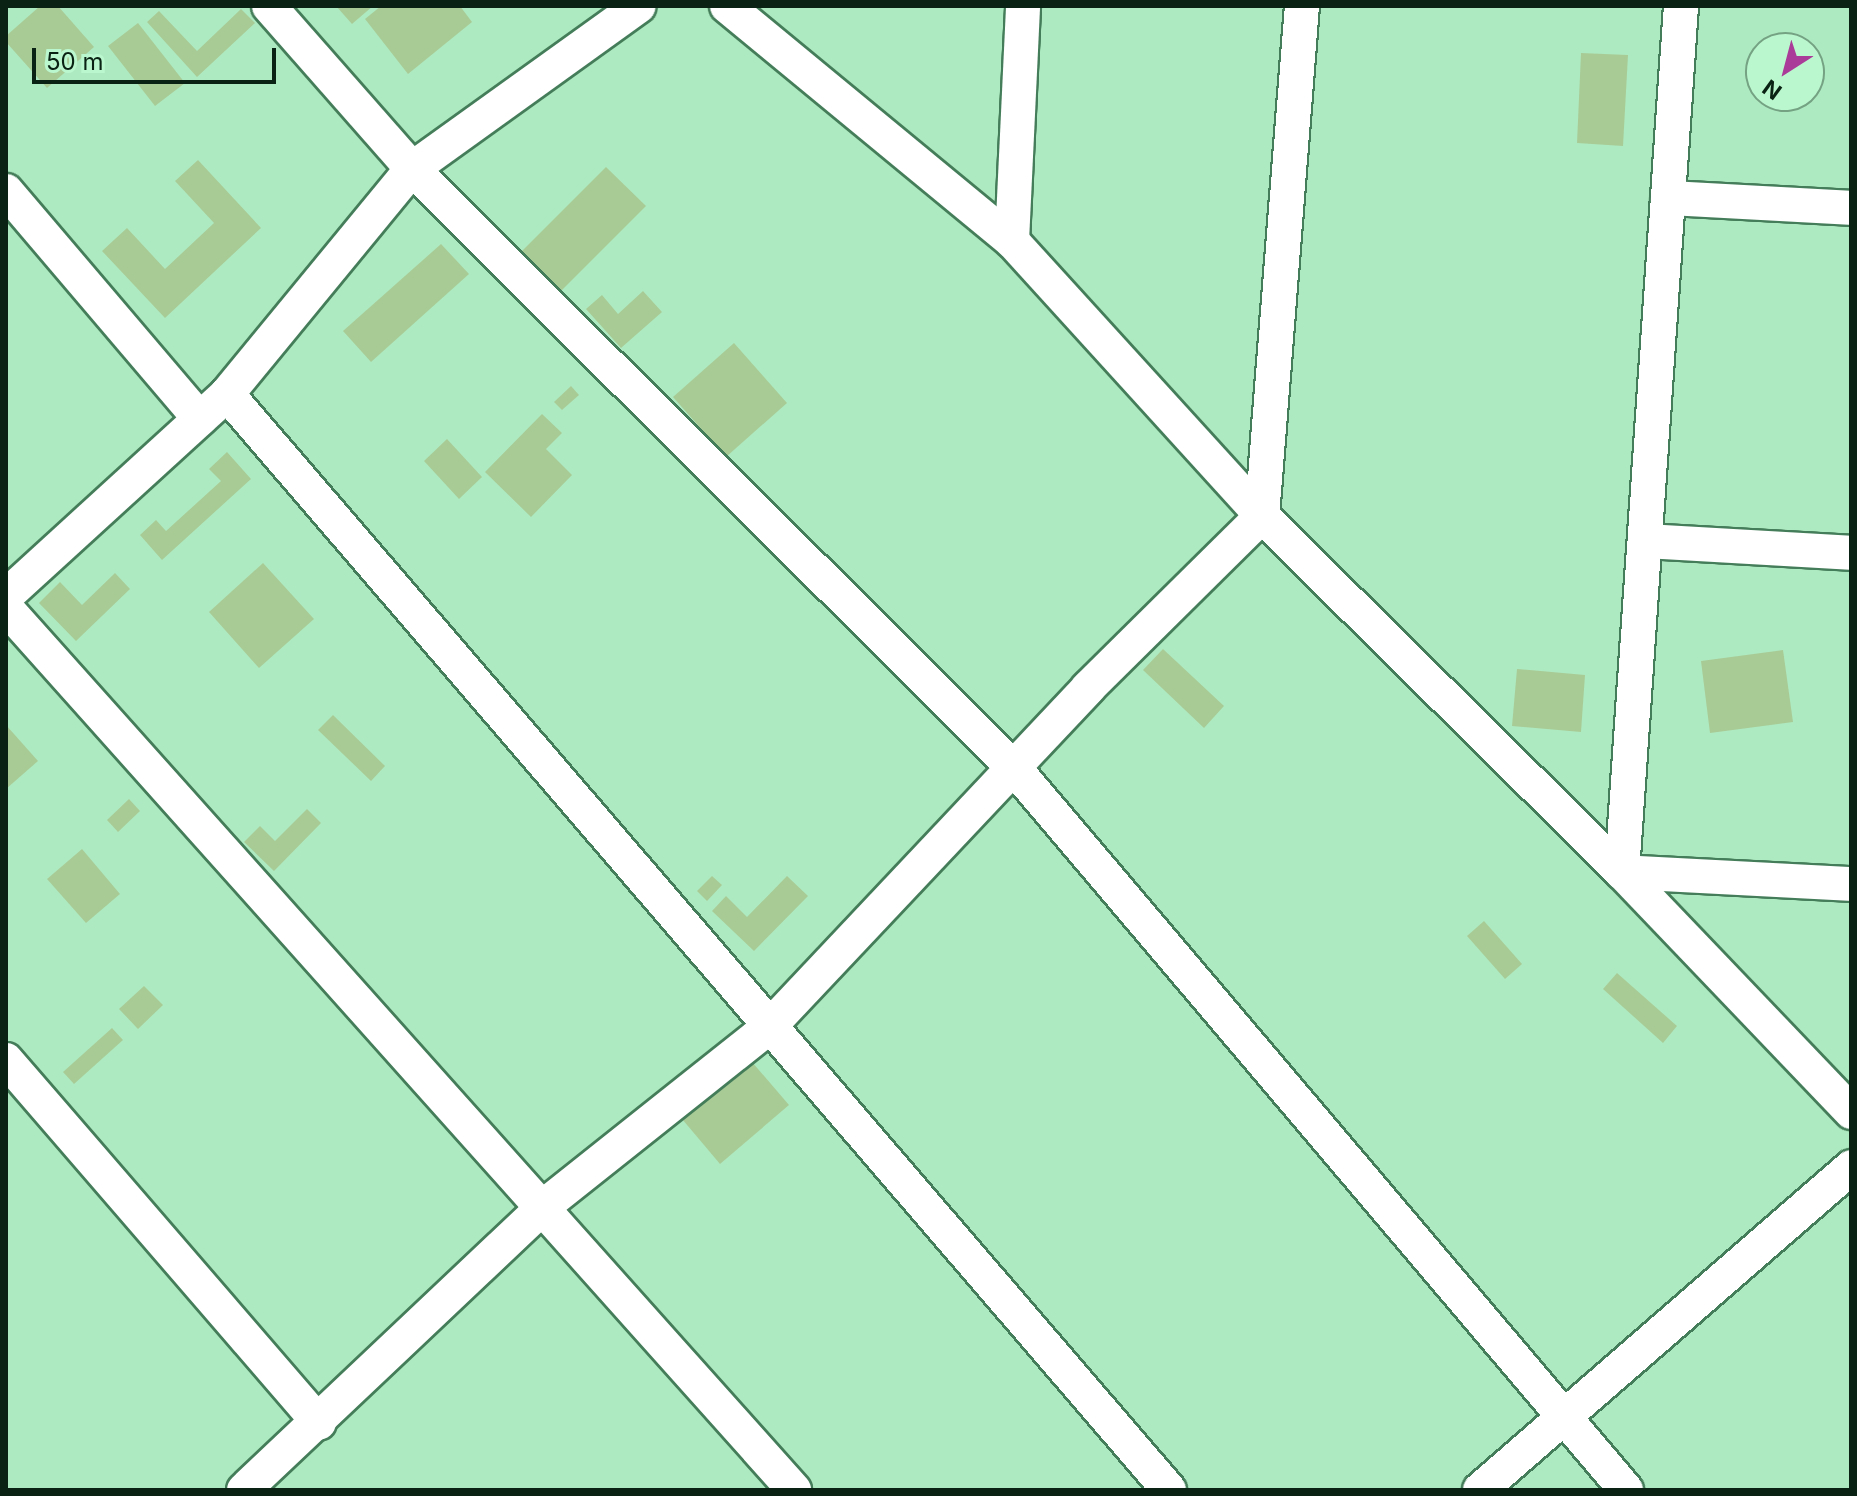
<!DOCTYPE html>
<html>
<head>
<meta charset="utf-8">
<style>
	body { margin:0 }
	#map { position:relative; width:1857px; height:1496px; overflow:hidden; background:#aeeac1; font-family:Inter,sans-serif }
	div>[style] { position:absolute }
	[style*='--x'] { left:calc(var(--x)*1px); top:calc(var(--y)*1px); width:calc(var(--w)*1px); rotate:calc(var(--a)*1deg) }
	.building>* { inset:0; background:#a8cb96 }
	.roads { filter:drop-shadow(2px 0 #447d59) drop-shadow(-2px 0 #447d59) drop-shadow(0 2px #447d59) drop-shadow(0 -2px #447d59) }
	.minor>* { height:34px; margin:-17px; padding:0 17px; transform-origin:17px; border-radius:17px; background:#fff }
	span { translate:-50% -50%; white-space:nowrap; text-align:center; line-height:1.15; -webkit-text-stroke:6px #bbf7ce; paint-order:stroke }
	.frame { position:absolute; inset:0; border:8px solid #0a2213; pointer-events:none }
	.north { position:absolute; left:1745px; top:32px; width:80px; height:80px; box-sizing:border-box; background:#bbf7ce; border:2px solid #74a283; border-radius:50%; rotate:216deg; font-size:22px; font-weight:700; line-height:32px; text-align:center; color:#0a2213 }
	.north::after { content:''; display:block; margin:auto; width:28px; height:36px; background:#aa3b98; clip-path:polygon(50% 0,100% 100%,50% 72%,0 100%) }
	.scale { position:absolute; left:32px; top:48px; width:244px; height:36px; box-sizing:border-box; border:4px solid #0a2213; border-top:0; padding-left:10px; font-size:24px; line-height:28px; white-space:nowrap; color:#0a2213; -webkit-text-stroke:6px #bbf7ce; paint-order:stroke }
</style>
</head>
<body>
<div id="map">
	<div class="building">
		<div style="clip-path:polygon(40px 6px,58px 6px,94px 47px,47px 88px,6px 42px,6px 36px)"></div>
		<div style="clip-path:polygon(336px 6px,373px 6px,352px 24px)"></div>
		<div style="clip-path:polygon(381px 6px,460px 6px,472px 22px,408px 74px,365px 19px)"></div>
		<div style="clip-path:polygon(241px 9px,255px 23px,197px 77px,147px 22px,159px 11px,197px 51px)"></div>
		<div style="clip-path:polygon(138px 23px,185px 83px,155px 106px,108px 46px)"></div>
		<div style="clip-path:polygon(1581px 53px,1628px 55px,1623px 146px,1577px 143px)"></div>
		<div style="clip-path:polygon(198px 160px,261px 228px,165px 318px,102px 251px,127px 228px,165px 269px,214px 223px,175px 181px)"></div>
		<div style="clip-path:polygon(606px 167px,646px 206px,558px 294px,518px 255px)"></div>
		<div style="clip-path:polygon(441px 244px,469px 274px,371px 362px,343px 331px)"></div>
		<div style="clip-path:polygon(643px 291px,662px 312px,621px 348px,586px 309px,602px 295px,618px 314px)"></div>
		<div style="clip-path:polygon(734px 343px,787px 403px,726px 457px,673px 397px)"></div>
		<div style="clip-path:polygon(571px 386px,579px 395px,562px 410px,554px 402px)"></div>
		<div style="clip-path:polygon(542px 414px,562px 433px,546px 449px,572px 475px,531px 517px,485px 472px)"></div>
		<div style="clip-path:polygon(447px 439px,482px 477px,459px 499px,424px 461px)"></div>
		<div style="clip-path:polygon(227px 452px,251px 479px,162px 560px,140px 535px,156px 520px,166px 531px,221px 481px,209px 469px)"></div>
		<div style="clip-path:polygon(263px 563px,314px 619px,259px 668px,209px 612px)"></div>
		<div style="clip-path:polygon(115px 573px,130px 589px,76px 641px,39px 603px,60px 582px,82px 605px)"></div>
		<div style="clip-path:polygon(1163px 649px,1224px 706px,1204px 728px,1143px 670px)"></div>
		<div style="clip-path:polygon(1783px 650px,1793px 722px,1710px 733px,1701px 661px)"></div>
		<div style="clip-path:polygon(1517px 669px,1585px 675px,1581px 732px,1512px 726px)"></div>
		<div style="clip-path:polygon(333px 715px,385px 766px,371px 781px,318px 730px)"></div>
		<div style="clip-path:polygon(6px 725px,38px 761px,6px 789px)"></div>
		<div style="clip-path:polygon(129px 799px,140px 811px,118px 832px,107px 820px)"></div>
		<div style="clip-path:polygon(307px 809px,321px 823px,274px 871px,244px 842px,260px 826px,275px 841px)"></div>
		<div style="clip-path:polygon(82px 849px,120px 894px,86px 923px,47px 879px)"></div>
		<div style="clip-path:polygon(712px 876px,722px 885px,707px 901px,697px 891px)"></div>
		<div style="clip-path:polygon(787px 876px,808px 896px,754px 951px,712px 911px,726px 896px,747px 917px)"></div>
		<div style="clip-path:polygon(1484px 921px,1522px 964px,1505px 979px,1467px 936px)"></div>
		<div style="clip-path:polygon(1617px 973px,1677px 1026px,1663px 1043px,1603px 989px)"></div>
		<div style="clip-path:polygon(144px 986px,163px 1005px,138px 1029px,119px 1009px)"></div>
		<div style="clip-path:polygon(112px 1028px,123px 1040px,74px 1084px,63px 1072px)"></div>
		<div style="clip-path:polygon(746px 1055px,789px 1105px,720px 1164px,677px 1113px)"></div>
	</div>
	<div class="roads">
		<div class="minor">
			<div style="--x:269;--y:6;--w:217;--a:48.7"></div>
			<div style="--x:412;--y:169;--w:851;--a:44.86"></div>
			<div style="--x:1015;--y:769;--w:945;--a:49.72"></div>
			<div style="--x:727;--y:6;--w:369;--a:39.5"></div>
			<div style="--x:1012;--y:241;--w:372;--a:47.7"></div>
			<div style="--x:1262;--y:516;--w:506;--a:44.68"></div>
			<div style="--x:1622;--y:872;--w:332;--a:46.3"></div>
			<div style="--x:1681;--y:6;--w:868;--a:93.9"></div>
			<div style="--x:1622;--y:872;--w:229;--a:3"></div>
			<div style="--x:6;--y:191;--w:299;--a:49.6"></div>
			<div style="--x:1668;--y:198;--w:183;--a:3.1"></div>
			<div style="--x:1012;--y:241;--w:235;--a:-87.3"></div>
			<div style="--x:227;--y:394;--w:1445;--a:49.32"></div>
			<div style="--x:1645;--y:541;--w:206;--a:3.3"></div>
			<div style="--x:6;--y:596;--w:299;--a:-42.4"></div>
			<div style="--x:227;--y:394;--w:291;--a:-50.6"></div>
			<div style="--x:412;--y:169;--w:279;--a:-35.7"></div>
			<div style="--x:6;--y:608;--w:1183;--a:48.22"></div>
			<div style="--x:6;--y:1060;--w:479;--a:49.2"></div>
			<div style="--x:244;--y:1490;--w:413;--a:-43.4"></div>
			<div style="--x:544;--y:1206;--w:286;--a:-38.5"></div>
			<div style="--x:768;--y:1028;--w:467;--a:-46.7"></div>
			<div style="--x:1088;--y:688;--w:245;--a:-44.7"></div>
			<div style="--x:1262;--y:516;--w:512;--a:-85.52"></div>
			<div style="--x:1480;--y:1490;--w:492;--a:-41"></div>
		</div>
	</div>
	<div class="frame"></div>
	<div class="north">N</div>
	<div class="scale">50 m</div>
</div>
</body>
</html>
